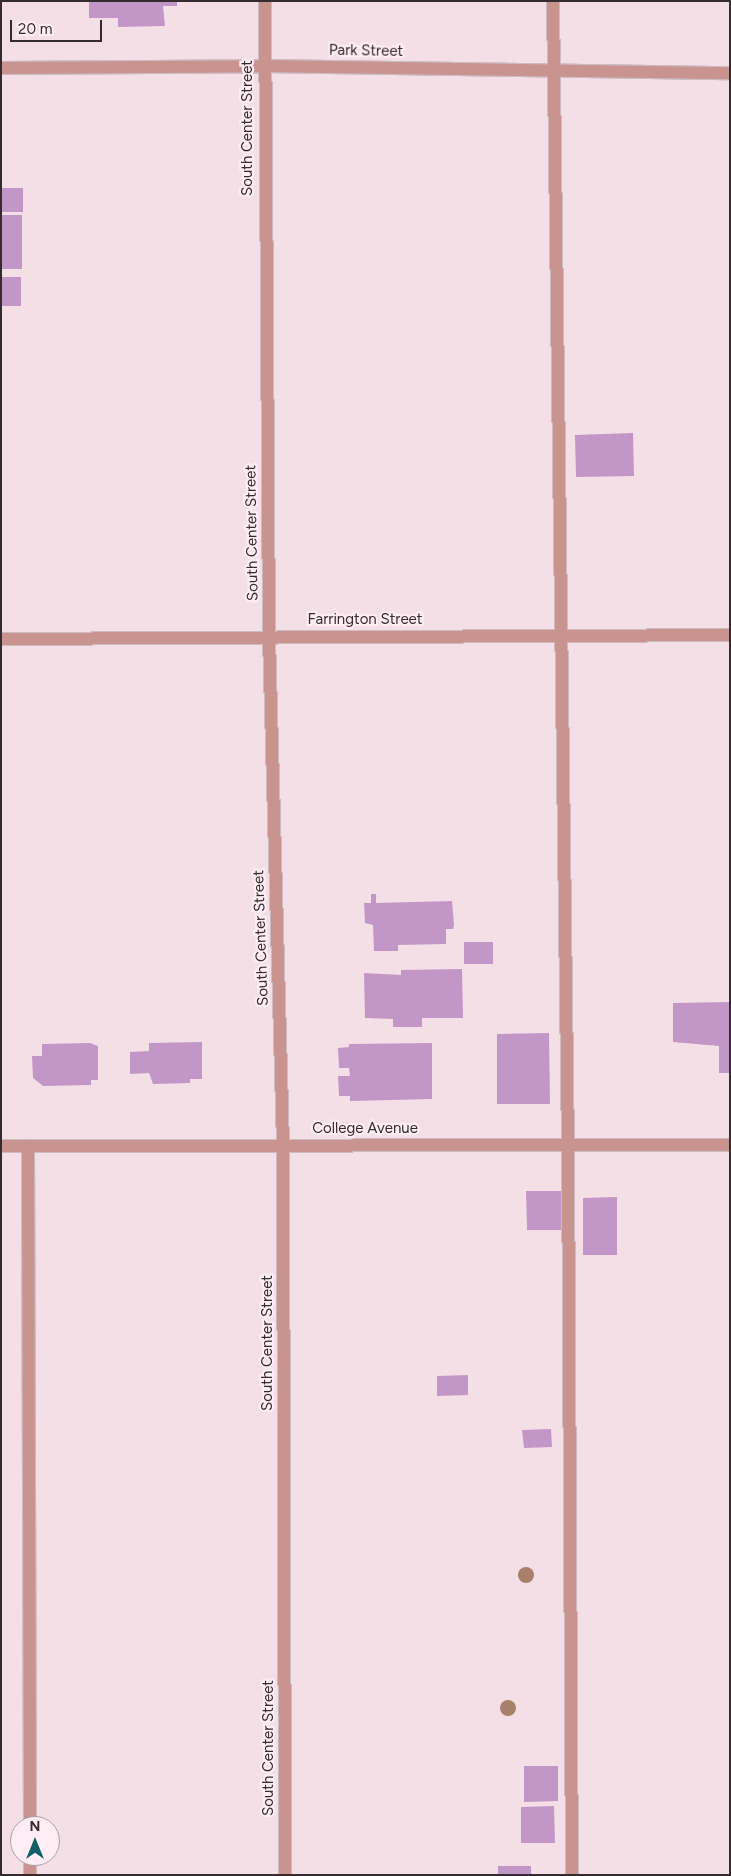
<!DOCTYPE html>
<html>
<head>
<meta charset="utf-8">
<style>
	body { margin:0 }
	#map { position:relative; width:731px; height:1876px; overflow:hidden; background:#f4dfe7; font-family:Figtree,sans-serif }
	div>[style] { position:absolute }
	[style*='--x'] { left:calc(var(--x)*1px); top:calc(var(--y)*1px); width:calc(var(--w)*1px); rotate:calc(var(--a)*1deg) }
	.building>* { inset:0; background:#c396c8 }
	.roads { filter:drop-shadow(1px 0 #cdbbc2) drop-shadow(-1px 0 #cdbbc2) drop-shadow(0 1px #cdbbc2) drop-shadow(0 -1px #cdbbc2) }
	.minor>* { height:12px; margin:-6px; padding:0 6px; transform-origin:6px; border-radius:6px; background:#c99390 }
	.trees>* { width:16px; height:16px; margin:-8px; border-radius:50%; background:#a77f6b }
	span { translate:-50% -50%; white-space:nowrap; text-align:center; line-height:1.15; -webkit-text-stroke:4.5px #feedf4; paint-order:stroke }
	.street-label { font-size:15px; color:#332b2e }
	.frame { position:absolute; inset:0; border:2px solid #332b2e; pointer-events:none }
	.north { position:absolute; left:10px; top:1816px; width:50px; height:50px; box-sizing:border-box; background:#feedf4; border:1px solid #ad9fa5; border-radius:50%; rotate:0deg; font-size:14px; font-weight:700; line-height:20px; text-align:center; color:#332b2e }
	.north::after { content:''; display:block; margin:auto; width:18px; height:22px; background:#116069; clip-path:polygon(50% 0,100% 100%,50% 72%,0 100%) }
	.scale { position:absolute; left:10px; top:20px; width:92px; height:22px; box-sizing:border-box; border:2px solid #332b2e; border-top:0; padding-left:6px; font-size:15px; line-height:18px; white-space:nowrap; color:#332b2e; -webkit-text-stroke:4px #feedf4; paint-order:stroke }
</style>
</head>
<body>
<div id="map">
	<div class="building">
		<div style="clip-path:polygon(89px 1px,177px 1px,177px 6px,163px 6px,165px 26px,118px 27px,118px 18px,89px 18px)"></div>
		<div style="clip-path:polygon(1px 188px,23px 188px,23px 212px,1px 212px)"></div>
		<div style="clip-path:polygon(1px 215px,22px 215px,22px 269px,1px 269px)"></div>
		<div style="clip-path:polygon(1px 277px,21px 277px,21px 306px,1px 306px)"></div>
		<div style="clip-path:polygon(633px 433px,634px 476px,576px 477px,575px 435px)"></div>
		<div style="clip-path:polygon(371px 894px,376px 894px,376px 903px,452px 901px,454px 925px,453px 929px,446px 929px,446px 944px,398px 945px,398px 951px,374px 951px,373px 925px,365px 923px,364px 903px,371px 903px)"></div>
		<div style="clip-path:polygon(464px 942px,493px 942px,493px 964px,464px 964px)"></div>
		<div style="clip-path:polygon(462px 969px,463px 1018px,422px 1018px,422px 1027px,393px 1027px,393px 1019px,365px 1018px,364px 973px,401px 975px,401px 970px)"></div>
		<div style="clip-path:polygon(730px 1002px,730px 1073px,719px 1073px,719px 1046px,673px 1042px,673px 1003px)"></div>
		<div style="clip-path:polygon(549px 1033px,550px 1104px,497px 1104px,497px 1034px)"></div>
		<div style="clip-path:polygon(202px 1042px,202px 1079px,190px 1079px,190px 1083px,153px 1084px,149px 1073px,130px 1074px,130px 1052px,149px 1051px,149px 1043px)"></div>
		<div style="clip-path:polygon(90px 1043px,98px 1046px,98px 1080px,91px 1080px,91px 1085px,43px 1086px,33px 1078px,32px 1056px,42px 1056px,42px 1044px)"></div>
		<div style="clip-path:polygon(432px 1043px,432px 1099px,350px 1101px,350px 1096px,339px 1096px,338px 1076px,350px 1076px,349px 1068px,339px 1068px,338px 1048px,349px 1047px,349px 1044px)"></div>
		<div style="clip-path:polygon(526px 1191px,562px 1191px,562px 1230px,527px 1230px)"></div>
		<div style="clip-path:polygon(617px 1197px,617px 1255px,583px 1255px,583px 1198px)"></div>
		<div style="clip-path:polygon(468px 1375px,468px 1395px,437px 1396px,437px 1376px)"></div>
		<div style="clip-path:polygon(551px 1429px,552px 1447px,524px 1448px,522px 1430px)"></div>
		<div style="clip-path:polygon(524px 1766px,558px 1766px,558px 1801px,524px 1802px)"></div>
		<div style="clip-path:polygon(554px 1806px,555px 1843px,521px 1843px,521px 1807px)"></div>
		<div style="clip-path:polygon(498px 1866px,531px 1866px,531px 1875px,498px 1875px)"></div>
	</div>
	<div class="roads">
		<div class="minor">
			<div style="--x:265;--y:1;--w:636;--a:89.64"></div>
			<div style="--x:269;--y:637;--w:509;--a:88.42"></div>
			<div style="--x:283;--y:1146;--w:729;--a:89.84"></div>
			<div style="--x:553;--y:1;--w:1145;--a:89.25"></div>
			<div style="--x:568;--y:1146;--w:729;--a:89.69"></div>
			<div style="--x:1;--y:68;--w:263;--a:-0.4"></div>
			<div style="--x:264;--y:66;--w:466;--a:0.9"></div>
			<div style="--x:1;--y:639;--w:729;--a:-0.31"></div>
			<div style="--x:1;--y:1146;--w:729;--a:-0.08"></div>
			<div style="--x:28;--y:1146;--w:680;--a:89.83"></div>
			<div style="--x:30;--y:1856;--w:19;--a:90"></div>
		</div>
	</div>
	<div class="trees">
		<div style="left:526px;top:1575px"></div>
		<div style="left:508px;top:1708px"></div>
	</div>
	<div class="street-label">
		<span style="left:366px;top:51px;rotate:1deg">Park Street</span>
		<span style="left:248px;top:128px;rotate:-90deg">South Center Street</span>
		<span style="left:252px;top:533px;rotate:-91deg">South Center Street</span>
		<span style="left:365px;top:620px">Farrington Street</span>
		<span style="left:261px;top:938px;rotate:-92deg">South Center Street</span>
		<span style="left:365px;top:1129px">College Avenue</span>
		<span style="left:268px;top:1343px;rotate:-90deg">South Center Street</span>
		<span style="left:269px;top:1748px;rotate:-90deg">South Center Street</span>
	</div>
	<div class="frame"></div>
	<div class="north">N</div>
	<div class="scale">20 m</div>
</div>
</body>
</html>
